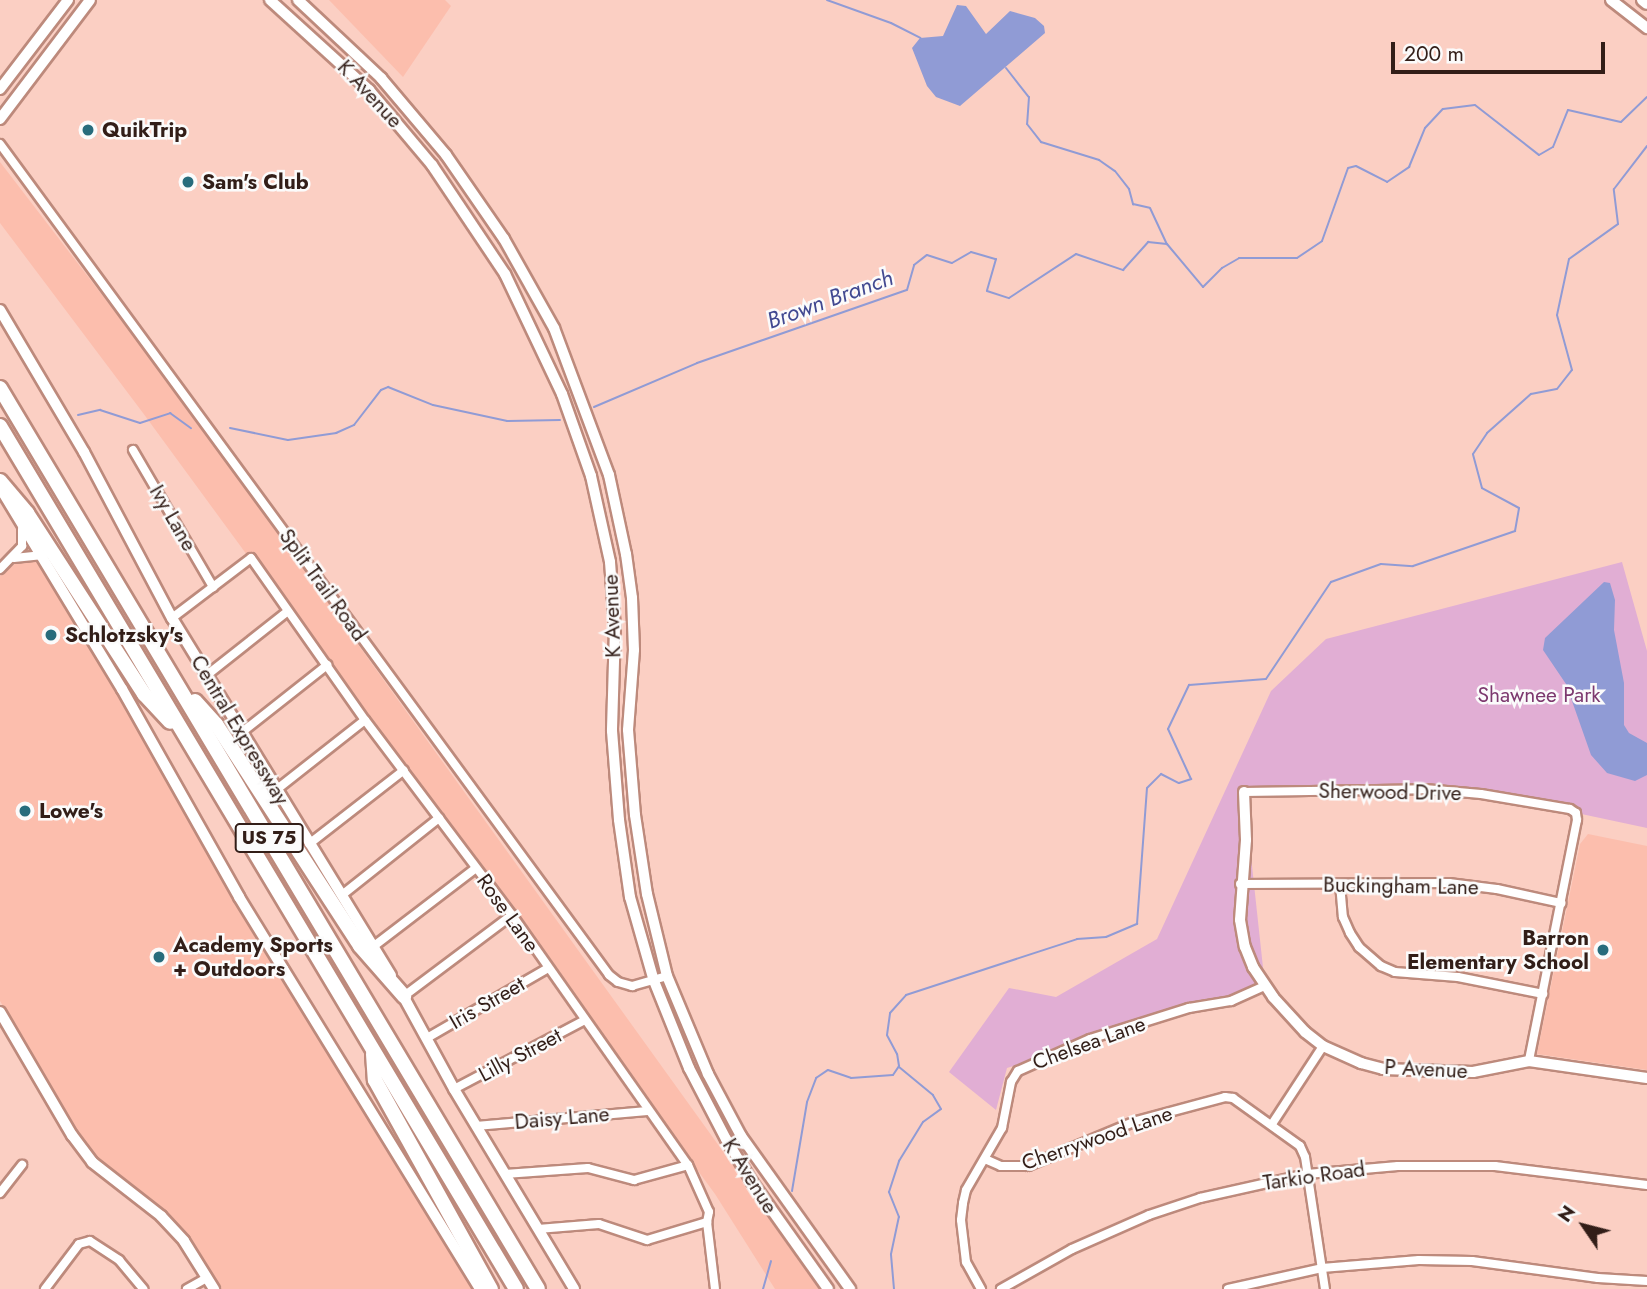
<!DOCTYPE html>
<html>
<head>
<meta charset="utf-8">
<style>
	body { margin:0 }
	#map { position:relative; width:1647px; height:1289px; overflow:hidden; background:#fbcfc3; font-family:Jost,sans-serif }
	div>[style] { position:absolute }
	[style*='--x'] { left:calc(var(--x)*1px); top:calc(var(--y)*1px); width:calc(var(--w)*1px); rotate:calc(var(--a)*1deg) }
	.built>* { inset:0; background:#fcbead }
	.green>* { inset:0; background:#e1aed4 }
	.water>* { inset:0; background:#909bd5 }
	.stream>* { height:2px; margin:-1px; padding:0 1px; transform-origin:1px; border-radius:1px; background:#909bd5 }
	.roads { filter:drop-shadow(2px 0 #bd8a7c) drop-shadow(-2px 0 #bd8a7c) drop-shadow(0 2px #bd8a7c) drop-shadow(0 -2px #bd8a7c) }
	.minor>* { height:8px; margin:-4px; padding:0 4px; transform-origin:4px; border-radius:4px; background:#fff }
	.tertiary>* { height:10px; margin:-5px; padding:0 5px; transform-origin:5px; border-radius:5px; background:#fff }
	.secondary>* { height:10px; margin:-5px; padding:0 5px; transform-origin:5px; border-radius:5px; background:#fff }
	.motorway>* { height:14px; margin:-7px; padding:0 7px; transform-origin:7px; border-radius:7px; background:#fff }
	.dots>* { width:19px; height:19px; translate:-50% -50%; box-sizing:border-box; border:4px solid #fbfbfb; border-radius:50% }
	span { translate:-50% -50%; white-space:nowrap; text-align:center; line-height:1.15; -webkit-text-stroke:5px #fbfbfb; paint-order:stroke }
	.shield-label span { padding:2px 5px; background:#fbfbfb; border:2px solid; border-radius:5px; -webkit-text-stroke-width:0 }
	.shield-label { font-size:19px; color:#321e18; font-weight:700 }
	.street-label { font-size:21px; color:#321e18 }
	.poi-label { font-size:21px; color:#321e18; font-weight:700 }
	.left { translate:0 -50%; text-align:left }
	.right { translate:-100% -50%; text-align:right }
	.park-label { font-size:21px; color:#7d396f }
	.water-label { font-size:23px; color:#424991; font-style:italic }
	.north { position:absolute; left:1549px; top:1191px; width:70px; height:70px; -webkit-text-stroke:5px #fbfbfb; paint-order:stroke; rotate:305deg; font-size:19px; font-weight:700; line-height:28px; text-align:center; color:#321e18 }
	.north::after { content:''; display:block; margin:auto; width:24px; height:32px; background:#321e18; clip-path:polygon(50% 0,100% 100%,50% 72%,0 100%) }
	.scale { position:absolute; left:1391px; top:42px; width:214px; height:32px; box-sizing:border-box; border:4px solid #321e18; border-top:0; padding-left:9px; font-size:21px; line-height:24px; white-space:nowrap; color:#321e18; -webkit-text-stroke:5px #fbfbfb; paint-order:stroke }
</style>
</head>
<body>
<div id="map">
	<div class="built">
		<div style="clip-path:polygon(329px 0,445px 0,451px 6px,403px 77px)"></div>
		<div style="clip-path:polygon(0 162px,172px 386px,822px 1289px,775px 1289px,715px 1194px,143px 413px,0 223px)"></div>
		<div style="clip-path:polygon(33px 557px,41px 564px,146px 741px,226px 886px,474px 1289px,221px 1289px,198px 1251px,176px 1224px,97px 1157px,80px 1136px,0 1001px,0 576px,22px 558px)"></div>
		<div style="clip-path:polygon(1588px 834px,1647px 846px,1647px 1070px,1537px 1054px,1580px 844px)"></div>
	</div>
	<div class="green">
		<div style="clip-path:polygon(1622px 562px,1647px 651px,1647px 828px,1454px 787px,1244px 792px,1265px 986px,1007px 1068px,996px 1110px,949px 1072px,1009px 988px,1056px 997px,1157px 939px,1271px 691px,1326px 639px)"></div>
	</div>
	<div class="water">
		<div style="clip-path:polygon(957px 5px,966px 6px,986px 34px,1010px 11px,1035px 18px,1044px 26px,1045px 33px,960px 106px,936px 97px,927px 86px,912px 48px,920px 38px,943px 36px)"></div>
		<div style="clip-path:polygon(1604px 582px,1610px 583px,1615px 600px,1614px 630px,1624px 683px,1624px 725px,1629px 733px,1647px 743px,1647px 775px,1635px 781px,1607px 773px,1591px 755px,1566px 684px,1543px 650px,1545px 638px)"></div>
	</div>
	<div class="stream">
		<div style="--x:827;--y:0;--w:68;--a:19.8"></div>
		<div style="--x:891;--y:23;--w:33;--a:27"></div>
		<div style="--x:1006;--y:68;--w:37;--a:52"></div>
		<div style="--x:1029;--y:97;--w:27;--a:94"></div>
		<div style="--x:1027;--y:124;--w:23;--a:52"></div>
		<div style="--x:1041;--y:142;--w:61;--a:17.2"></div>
		<div style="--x:1099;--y:160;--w:19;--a:35"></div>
		<div style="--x:1115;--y:171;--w:23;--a:52"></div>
		<div style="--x:1129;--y:189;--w:16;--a:75"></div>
		<div style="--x:1133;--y:204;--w:17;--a:13"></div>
		<div style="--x:1150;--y:208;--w:40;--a:65"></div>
		<div style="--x:594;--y:407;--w:112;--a:-23.1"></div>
		<div style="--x:697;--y:363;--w:222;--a:-19.2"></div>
		<div style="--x:907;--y:290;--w:26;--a:-74"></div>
		<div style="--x:914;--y:265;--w:16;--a:-38"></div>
		<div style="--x:927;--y:255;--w:26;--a:18"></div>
		<div style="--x:952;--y:263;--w:22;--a:-30"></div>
		<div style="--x:971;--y:252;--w:26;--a:16"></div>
		<div style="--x:996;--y:259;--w:33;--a:106"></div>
		<div style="--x:987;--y:291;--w:23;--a:18"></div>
		<div style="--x:1009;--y:298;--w:80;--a:-33.3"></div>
		<div style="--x:1076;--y:254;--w:50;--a:18.8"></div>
		<div style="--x:1123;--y:270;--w:38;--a:-48"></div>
		<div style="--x:1148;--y:242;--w:19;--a:6"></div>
		<div style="--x:1167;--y:244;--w:56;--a:50.1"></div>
		<div style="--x:1203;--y:287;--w:27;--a:-45"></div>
		<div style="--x:1222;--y:268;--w:20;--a:-30"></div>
		<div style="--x:1239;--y:258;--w:58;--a:0"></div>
		<div style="--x:1297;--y:258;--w:30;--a:-34"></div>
		<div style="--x:1322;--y:241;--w:77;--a:-70.4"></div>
		<div style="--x:1348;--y:168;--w:8;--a:-14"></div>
		<div style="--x:1356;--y:166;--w:35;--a:27"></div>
		<div style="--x:1387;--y:182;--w:27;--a:-34"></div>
		<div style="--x:1409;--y:167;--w:42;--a:-67.7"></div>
		<div style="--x:1425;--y:128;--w:26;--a:-47"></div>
		<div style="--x:1443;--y:109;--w:32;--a:-7"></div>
		<div style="--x:1475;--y:105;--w:81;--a:38"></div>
		<div style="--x:1539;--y:155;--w:16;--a:-30"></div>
		<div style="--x:1553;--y:147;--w:40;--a:-68"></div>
		<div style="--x:1568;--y:110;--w:54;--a:12.8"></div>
		<div style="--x:1621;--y:122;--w:36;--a:-44"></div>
		<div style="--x:78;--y:415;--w:23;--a:-13"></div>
		<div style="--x:100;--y:410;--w:42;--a:18"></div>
		<div style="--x:140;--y:423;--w:32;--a:-18"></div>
		<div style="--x:170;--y:413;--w:26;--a:36"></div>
		<div style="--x:230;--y:428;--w:59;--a:11.7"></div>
		<div style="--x:288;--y:440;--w:49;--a:-8.3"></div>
		<div style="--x:336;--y:433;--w:20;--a:-24"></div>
		<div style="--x:354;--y:425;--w:44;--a:-52.4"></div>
		<div style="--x:381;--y:390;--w:8;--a:-23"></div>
		<div style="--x:388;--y:387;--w:48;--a:21.8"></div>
		<div style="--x:433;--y:405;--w:76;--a:12.2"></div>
		<div style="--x:507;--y:421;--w:53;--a:-1.1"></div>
		<div style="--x:792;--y:1191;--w:90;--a:-80.4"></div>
		<div style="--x:807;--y:1102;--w:26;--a:-69"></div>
		<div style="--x:816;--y:1078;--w:14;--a:-34"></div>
		<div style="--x:828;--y:1070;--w:24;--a:19"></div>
		<div style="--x:851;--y:1078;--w:42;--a:-4.1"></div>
		<div style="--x:893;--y:1075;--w:11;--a:-56"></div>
		<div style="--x:899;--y:1066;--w:12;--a:-99"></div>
		<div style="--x:897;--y:1054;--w:21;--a:-118"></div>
		<div style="--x:887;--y:1035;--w:22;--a:-82"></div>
		<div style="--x:890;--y:1013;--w:24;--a:-48"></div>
		<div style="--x:906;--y:995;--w:180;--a:-18.1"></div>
		<div style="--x:1077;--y:939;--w:29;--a:-4"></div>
		<div style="--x:1106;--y:937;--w:34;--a:-23"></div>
		<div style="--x:1137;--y:924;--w:136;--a:-85.8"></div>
		<div style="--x:1147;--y:788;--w:20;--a:-45"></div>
		<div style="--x:1161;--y:774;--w:20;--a:27"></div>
		<div style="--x:1179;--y:783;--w:13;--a:-18"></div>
		<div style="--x:1191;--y:779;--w:55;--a:-114.7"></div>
		<div style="--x:1168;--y:729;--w:49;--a:-64.5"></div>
		<div style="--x:1189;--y:685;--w:77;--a:-4.5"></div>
		<div style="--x:1266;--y:679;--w:117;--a:-56.2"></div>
		<div style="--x:1331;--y:582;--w:53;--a:-19.8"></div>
		<div style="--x:1381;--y:564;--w:32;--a:4"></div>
		<div style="--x:1413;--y:566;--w:108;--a:-18.9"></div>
		<div style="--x:1515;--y:531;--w:23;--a:-80"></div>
		<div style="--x:1519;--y:508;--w:42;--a:-151.6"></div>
		<div style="--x:1482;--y:488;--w:35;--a:-105"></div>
		<div style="--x:1473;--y:454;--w:25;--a:-56"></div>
		<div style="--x:1487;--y:433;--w:59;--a:-41.6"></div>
		<div style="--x:1531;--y:394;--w:26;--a:-11"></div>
		<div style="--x:1557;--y:389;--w:24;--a:-52"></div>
		<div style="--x:1572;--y:370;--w:57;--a:-105.3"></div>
		<div style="--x:1557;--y:315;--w:57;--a:-77.9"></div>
		<div style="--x:1569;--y:259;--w:60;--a:-35.5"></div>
		<div style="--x:1618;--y:224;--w:35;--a:-97"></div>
		<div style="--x:1614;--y:189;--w:54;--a:-52.5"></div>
		<div style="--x:763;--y:1289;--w:29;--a:-74"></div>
		<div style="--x:894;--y:1289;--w:35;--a:-95"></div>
		<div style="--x:891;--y:1254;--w:38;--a:-78"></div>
		<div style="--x:899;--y:1217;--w:27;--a:-112"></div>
		<div style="--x:889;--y:1192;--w:33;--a:-72"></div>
		<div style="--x:899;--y:1161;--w:46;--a:-58.4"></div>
		<div style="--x:923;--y:1122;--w:22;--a:-36"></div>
		<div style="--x:941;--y:1109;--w:16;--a:-120"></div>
		<div style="--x:933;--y:1095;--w:44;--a:-140.5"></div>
	</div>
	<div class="roads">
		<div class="minor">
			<div style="--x:0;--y:144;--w:1030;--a:53.76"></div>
			<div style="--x:609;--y:975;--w:11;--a:38"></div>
			<div style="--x:618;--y:982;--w:15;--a:16"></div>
			<div style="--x:632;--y:986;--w:36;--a:-16"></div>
			<div style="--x:133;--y:450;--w:159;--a:59.7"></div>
			<div style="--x:14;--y:558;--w:29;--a:-6"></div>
			<div style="--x:0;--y:569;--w:32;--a:-46"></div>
			<div style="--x:22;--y:546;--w:17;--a:-90"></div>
			<div style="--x:172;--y:618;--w:99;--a:-37.2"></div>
			<div style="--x:251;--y:558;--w:198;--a:54.9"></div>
			<div style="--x:365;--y:720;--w:244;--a:53"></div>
			<div style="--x:512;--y:915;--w:306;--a:54.9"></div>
			<div style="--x:688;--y:1165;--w:51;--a:65.9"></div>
			<div style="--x:709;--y:1212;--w:10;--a:101"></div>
			<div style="--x:707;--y:1222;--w:67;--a:83.2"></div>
			<div style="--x:207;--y:675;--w:103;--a:-38.3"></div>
			<div style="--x:241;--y:733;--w:110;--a:-38.3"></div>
			<div style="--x:276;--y:790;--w:113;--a:-38.2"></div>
			<div style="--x:1244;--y:792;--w:181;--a:-0.9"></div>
			<div style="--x:1425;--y:789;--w:56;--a:5.1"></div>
			<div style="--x:1481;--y:794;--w:90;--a:9.6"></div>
			<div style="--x:1570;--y:809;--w:7;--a:34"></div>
			<div style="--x:1576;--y:813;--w:7;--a:82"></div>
			<div style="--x:1577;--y:820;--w:246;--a:101.3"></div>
			<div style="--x:309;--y:844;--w:120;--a:-37.9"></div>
			<div style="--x:1240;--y:884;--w:209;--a:-0.3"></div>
			<div style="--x:1449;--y:883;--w:48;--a:7.1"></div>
			<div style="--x:1497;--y:889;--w:66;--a:12.3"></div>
			<div style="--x:1340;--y:884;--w:33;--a:85"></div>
			<div style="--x:1343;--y:917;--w:17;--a:66"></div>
			<div style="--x:1350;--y:933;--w:17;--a:57"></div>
			<div style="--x:1359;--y:947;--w:29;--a:41"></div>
			<div style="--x:1381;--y:966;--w:15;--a:23"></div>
			<div style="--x:1395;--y:972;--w:63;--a:4.5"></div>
			<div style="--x:1458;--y:977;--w:87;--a:11.3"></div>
			<div style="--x:342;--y:895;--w:124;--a:-38.4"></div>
			<div style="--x:374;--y:946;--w:128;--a:-37.4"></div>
			<div style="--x:404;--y:996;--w:135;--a:-36.9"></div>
			<div style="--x:427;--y:1038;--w:140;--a:-30"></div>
			<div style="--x:454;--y:1089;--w:148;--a:-27.8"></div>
			<div style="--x:1272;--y:1124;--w:93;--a:-56.8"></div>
			<div style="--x:476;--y:1126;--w:172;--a:-5"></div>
			<div style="--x:985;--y:1159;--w:17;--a:24"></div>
			<div style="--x:1001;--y:1166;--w:27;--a:0"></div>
			<div style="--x:1028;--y:1166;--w:117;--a:-22.6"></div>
			<div style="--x:1136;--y:1121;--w:92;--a:-15.1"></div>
			<div style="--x:1225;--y:1097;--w:8;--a:7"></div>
			<div style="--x:1233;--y:1098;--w:82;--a:35.6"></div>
			<div style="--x:1300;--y:1146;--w:12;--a:66"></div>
			<div style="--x:1305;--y:1157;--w:134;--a:81.4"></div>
			<div style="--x:505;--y:1174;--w:83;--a:-4.1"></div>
			<div style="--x:588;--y:1168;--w:48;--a:14.6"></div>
			<div style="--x:634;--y:1180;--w:56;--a:-15.5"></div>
			<div style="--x:0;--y:1193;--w:36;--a:-52"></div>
			<div style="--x:538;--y:1229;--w:61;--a:-4.7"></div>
			<div style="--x:599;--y:1224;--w:51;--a:18.4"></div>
			<div style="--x:647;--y:1240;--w:63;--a:-16.7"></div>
			<div style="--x:45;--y:1289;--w:56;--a:-52.9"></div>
			<div style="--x:79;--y:1244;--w:11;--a:-15"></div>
			<div style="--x:90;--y:1241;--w:35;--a:33"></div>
			<div style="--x:119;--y:1260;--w:38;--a:50"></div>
			<div style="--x:187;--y:1289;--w:23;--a:-29"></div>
			<div style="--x:981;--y:1289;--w:31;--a:-119"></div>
			<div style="--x:966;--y:1262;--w:42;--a:-96.8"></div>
			<div style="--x:961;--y:1220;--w:17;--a:-83"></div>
			<div style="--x:963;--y:1203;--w:13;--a:-77"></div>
			<div style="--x:966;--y:1190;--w:72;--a:-59.9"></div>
			<div style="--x:1002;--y:1128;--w:47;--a:-78.9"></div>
			<div style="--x:1011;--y:1082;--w:13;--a:-58"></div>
			<div style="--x:1018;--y:1071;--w:79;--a:-24"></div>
			<div style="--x:1090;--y:1039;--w:104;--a:-17.4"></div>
			<div style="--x:1189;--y:1008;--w:43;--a:-9.5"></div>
			<div style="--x:1231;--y:1001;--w:37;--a:-24"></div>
			<div style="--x:1001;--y:1289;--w:81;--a:-29.4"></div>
			<div style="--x:1072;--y:1249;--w:84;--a:-23.8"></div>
			<div style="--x:1149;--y:1215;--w:54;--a:-18.4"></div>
			<div style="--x:1200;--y:1198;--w:110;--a:-12.6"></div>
			<div style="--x:1307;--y:1174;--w:91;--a:-5"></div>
			<div style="--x:1398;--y:1166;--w:97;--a:0"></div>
			<div style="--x:1495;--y:1166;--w:153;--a:7.1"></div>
			<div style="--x:1228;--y:1289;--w:96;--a:-12.6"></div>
			<div style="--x:1322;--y:1268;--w:97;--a:-4.7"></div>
			<div style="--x:1419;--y:1260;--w:53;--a:1.1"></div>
			<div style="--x:1472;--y:1261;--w:127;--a:7.7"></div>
			<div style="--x:1598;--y:1278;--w:49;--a:3.5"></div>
		</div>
		<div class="tertiary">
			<div style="--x:1244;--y:792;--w:48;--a:87.6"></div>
			<div style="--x:1246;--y:840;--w:80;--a:94.3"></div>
			<div style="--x:1240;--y:920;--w:27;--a:80"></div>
			<div style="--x:1245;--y:947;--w:22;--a:68"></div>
			<div style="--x:1253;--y:967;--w:36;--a:56"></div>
			<div style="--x:1273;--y:997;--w:47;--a:47.6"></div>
			<div style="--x:1305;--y:1032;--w:23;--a:38"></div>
			<div style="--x:1323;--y:1046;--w:42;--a:24.1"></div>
			<div style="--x:1361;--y:1063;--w:23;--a:15"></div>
			<div style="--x:1383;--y:1069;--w:90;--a:1.9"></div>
			<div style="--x:1473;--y:1072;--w:57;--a:-11.1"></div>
			<div style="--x:1529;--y:1061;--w:119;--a:8.2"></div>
			<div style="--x:0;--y:1012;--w:143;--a:59.7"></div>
			<div style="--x:72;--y:1135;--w:34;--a:53"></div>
			<div style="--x:92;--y:1162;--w:88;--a:38"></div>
			<div style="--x:161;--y:1216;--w:34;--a:47"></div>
			<div style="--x:184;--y:1241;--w:57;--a:58"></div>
		</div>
		<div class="secondary">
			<div style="--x:270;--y:0;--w:134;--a:42.3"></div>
			<div style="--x:369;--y:90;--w:98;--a:50"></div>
			<div style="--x:432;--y:165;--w:131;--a:56.2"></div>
			<div style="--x:505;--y:274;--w:133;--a:64.6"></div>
			<div style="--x:562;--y:394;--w:87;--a:70.5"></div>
			<div style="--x:591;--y:476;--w:88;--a:77.5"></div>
			<div style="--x:610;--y:562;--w:66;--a:85.7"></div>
			<div style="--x:615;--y:628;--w:103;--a:91.7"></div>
			<div style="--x:612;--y:731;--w:89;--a:85.5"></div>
			<div style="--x:619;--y:820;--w:78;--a:81.9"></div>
			<div style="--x:630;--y:897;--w:87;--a:74.1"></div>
			<div style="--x:654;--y:981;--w:94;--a:68.1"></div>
			<div style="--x:689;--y:1068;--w:80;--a:62.5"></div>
			<div style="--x:726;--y:1139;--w:50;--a:58.8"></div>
			<div style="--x:752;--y:1182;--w:131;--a:54.6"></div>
			<div style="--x:298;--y:0;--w:114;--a:43.2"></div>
			<div style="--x:381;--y:78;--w:101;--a:49.8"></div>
			<div style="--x:446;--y:155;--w:102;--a:55.4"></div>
			<div style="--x:504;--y:239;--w:102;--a:60.7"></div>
			<div style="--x:554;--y:328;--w:157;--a:69.5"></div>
			<div style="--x:609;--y:475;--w:81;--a:77.9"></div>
			<div style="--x:626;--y:554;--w:44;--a:82.2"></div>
			<div style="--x:632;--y:598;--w:52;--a:87.8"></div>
			<div style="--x:634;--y:650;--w:80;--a:94.3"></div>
			<div style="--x:628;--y:730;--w:85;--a:85.3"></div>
			<div style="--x:635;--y:815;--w:80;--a:81.4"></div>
			<div style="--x:647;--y:894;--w:84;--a:76.3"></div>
			<div style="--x:667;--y:976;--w:106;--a:67.3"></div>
			<div style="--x:708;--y:1074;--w:70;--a:62"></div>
			<div style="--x:741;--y:1136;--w:188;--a:54.5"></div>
			<div style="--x:1611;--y:0;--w:46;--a:37.9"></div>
			<div style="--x:1642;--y:0;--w:6;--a:39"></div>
			<div style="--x:0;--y:89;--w:112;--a:-52.6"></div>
			<div style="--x:0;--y:119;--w:149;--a:-52.9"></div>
			<div style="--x:0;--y:310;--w:165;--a:59.4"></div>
			<div style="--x:84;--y:452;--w:188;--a:62.1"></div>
			<div style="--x:172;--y:618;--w:419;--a:58.5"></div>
			<div style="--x:2;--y:491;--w:232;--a:58.8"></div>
			<div style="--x:122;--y:689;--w:239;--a:60.6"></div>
			<div style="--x:239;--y:897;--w:460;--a:58.4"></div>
			<div style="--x:401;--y:992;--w:111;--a:61.3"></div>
			<div style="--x:454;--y:1089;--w:233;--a:59"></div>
		</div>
		<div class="motorway">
			<div style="--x:0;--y:388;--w:1049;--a:59.16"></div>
			<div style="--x:0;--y:426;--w:1005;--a:59.12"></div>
			<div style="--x:0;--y:481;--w:42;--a:49.8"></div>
			<div style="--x:27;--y:513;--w:216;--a:57.1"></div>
			<div style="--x:144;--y:694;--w:38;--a:47"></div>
			<div style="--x:195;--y:701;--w:31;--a:48"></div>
			<div style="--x:216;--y:724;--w:265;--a:57"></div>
			<div style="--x:360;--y:946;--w:67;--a:48.7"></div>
			<div style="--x:373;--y:1054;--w:26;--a:86"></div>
			<div style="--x:375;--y:1080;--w:239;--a:61"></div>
		</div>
	</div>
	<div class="dots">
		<div style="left:88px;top:130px;background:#286c7c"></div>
		<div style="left:188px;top:182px;background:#286c7c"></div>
		<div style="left:51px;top:635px;background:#286c7c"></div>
		<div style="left:25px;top:811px;background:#286c7c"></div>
		<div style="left:1603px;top:950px;background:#286c7c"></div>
		<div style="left:159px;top:957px;background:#286c7c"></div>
	</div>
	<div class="shield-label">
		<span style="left:269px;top:838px">US 75</span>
	</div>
	<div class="street-label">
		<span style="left:370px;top:94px;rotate:47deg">K Avenue</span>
		<span style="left:173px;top:518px;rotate:60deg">Ivy Lane</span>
		<span style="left:323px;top:585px;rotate:54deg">Split Trail Road</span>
		<span style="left:612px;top:616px;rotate:-92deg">K Avenue</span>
		<span style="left:240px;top:730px;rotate:59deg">Central Expressway</span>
		<span style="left:1390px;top:792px;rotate:1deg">Sherwood Drive</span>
		<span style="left:1401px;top:886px;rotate:1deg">Buckingham Lane</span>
		<span style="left:508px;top:913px;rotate:54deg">Rose Lane</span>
		<span style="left:487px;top:1003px;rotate:-30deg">Iris Street</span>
		<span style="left:1089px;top:1043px;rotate:-20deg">Chelsea Lane</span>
		<span style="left:520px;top:1055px;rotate:-28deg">Lilly Street</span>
		<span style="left:1426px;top:1069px;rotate:3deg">P Avenue</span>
		<span style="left:562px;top:1118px;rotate:-5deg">Daisy Lane</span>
		<span style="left:1097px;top:1138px;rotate:-19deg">Cherrywood Lane</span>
		<span style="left:750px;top:1176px;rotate:58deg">K Avenue</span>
		<span style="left:1314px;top:1176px;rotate:-8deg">Tarkio Road</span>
	</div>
	<div class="poi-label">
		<span class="left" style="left:102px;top:130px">QuikTrip</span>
		<span class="left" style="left:202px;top:182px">Sam's Club</span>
		<span class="left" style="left:65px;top:635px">Schlotzsky's</span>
		<span class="left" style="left:39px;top:811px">Lowe's</span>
		<span class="right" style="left:1589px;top:950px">Barron<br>Elementary School</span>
		<span class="left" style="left:173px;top:957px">Academy Sports<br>+ Outdoors</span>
	</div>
	<div class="park-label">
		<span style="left:1539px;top:695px">Shawnee Park</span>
	</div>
	<div class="water-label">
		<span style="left:830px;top:299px;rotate:-20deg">Brown Branch</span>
	</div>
	<div class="north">N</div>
	<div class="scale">200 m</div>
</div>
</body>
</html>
